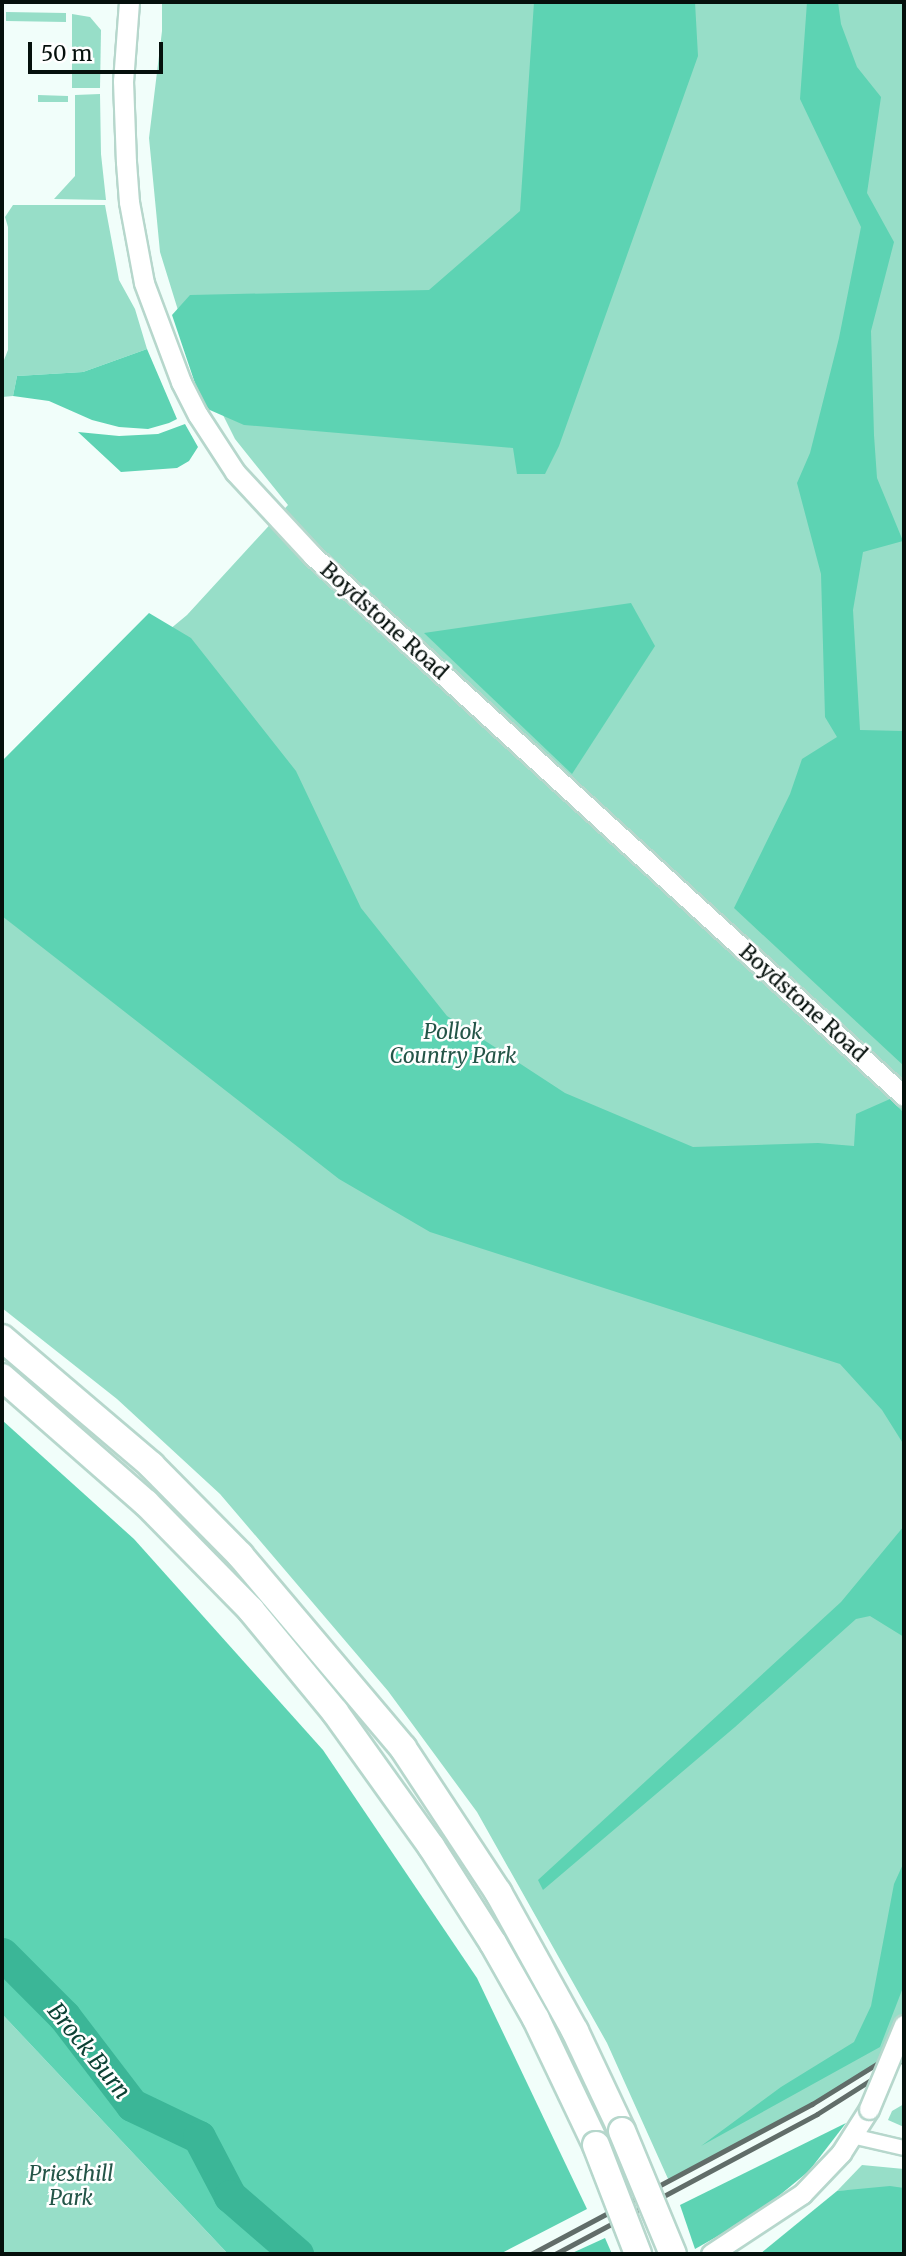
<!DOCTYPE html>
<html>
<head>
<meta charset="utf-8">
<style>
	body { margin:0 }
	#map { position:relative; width:906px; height:2256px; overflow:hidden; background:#f1fefa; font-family:Merriweather,serif }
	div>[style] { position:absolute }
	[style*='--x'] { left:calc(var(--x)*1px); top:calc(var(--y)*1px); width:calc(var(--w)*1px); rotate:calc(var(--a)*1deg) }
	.green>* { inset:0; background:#97dec8 }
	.forest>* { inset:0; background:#5dd3b3 }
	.river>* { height:33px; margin:-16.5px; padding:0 16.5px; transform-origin:16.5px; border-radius:16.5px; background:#3bb697 }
	.roads { filter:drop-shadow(2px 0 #b6d7cc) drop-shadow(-2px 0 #b6d7cc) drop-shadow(0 2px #b6d7cc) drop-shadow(0 -2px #b6d7cc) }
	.street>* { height:14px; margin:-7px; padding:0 7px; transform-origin:7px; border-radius:7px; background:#fff }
	.secondary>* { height:19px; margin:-9.5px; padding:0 9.5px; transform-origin:9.5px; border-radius:9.5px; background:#fff }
	.highway>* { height:26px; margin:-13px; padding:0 13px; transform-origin:13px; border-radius:13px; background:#fff }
	.rail>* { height:5px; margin:-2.5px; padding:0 2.5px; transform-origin:2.5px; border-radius:2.5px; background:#616d69 }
	.bridges { filter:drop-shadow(2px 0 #b6d7cc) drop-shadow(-2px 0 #b6d7cc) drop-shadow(0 2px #b6d7cc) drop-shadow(0 -2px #b6d7cc) }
	.secondary-bridge>* { height:19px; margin:-9.5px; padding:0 9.5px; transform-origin:9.5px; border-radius:9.5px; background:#fff }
	.highway-bridge>* { height:26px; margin:-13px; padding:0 13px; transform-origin:13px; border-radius:13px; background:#fff }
	span { translate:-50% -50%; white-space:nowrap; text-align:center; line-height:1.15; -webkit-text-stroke:5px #fff; paint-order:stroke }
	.street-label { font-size:21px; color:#05100c }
	.park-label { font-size:21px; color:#245548; font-style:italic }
	.water-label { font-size:23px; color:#0c4134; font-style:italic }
	.frame { position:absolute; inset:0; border:4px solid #05100c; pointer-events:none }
	.scale { position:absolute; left:28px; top:42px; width:135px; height:32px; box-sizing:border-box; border:4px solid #05100c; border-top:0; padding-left:9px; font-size:21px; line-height:24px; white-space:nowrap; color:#05100c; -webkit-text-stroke:5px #fff; paint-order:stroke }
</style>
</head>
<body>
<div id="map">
	<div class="green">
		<div style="clip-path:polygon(162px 2px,904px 2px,904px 2047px,812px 2104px,669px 2181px,607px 2043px,477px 1812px,388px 1691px,220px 1494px,117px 1399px,2px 1308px,2px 780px,50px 729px,187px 615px,288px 505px,235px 439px,190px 349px,160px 252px,149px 138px,162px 31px)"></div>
		<div style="clip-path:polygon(6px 12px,66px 13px,66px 22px,6px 21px)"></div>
		<div style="clip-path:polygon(72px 14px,90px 17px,101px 30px,100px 88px,72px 88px)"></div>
		<div style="clip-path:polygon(100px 94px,101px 154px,106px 200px,54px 199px,75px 176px,75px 95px)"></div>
		<div style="clip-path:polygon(38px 95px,68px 96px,68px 102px,38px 102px)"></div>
		<div style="clip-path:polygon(13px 205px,105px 205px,119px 280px,135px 309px,147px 349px,83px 372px,17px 376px,13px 396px,2px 397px,2px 365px,8px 350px,8px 227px,5px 217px)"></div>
		<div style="clip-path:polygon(2px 2014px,228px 2254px,2px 2254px)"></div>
		<div style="clip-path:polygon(904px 2104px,904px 2127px,888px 2120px,892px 2111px)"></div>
		<div style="clip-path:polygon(862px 2165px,904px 2169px,904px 2188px,837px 2191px)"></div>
	</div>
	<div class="forest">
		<div style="clip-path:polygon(534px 2px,695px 2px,698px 56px,559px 446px,545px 474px,517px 474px,513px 448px,244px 425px,203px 407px,172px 315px,190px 295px,429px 290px,520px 211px)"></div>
		<div style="clip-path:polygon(807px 2px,838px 2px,841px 24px,857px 67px,881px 97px,867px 193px,894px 242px,871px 331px,874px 435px,877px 478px,903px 541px,863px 552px,853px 610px,860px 730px,904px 731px,904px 1066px,734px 908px,790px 794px,802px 759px,837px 737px,825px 717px,821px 574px,797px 483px,810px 453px,839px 338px,861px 227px,800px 99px)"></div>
		<div style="clip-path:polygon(147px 349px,177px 419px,169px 423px,148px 429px,119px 427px,92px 420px,49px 401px,13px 396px,17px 376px,83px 372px)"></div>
		<div style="clip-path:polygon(185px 424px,198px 447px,189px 461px,177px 468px,121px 472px,78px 432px,119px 436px,158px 434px)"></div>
		<div style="clip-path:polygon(631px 603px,655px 646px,572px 774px,424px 633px)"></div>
		<div style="clip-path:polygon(149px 613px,191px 638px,296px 771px,361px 908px,447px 1016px,565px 1093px,693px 1147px,818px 1143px,854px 1146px,856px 1114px,890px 1099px,904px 1113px,904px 1445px,882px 1410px,840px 1364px,430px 1232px,339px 1179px,2px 916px,2px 761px)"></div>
		<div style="clip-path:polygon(2px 1420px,134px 1539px,323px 1750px,477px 1978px,587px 2209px,500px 2254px,228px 2254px,2px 2014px)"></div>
		<div style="clip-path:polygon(904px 1526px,904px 1637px,870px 1616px,856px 1619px,735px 1727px,543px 1890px,538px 1880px,841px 1602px)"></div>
		<div style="clip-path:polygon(904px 1862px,904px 1985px,880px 2047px,701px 2146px,781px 2087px,854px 2042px,871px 2006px,894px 1884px)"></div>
		<div style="clip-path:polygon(846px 2123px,809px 2171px,757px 2214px,695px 2249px,680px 2205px)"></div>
		<div style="clip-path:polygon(890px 2186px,904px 2188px,904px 2254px,760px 2254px,837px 2191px)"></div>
		<div style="clip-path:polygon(605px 2238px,612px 2254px,570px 2254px)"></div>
	</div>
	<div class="river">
		<div style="--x:2;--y:1954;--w:88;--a:45"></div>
		<div style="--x:64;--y:2016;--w:112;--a:52.6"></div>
		<div style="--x:132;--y:2105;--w:74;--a:25.5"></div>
		<div style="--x:199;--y:2137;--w:67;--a:62.3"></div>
		<div style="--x:230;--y:2196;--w:89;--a:40.9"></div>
	</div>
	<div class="roads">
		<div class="street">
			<div style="--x:852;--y:2136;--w:53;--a:13"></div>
		</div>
		<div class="secondary">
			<div style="--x:129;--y:2;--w:79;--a:94.3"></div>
			<div style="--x:123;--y:81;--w:81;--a:87.9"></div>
			<div style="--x:126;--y:162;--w:40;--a:85.7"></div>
			<div style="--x:129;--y:202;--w:82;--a:79.5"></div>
			<div style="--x:144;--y:283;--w:106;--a:69.5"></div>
			<div style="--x:181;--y:382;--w:37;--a:63"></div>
			<div style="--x:198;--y:415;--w:68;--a:57"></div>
			<div style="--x:235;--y:472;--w:113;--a:47.1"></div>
			<div style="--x:312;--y:555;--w:802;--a:42.42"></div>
			<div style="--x:711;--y:2254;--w:109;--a:-33.4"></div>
			<div style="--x:802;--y:2194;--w:57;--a:-46.4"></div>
			<div style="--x:841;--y:2153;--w:52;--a:-57.5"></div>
		</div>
		<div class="highway">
			<div style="--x:2;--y:1338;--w:196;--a:40.4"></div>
			<div style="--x:151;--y:1465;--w:127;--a:45.3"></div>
			<div style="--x:240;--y:1555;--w:253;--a:49.8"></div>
			<div style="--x:403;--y:1748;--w:173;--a:56.6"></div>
			<div style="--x:498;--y:1892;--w:159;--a:61"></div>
			<div style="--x:575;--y:2031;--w:110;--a:64.8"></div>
			<div style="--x:2;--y:1377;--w:191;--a:41.2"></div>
			<div style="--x:146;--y:1503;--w:150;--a:45.5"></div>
			<div style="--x:251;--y:1610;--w:132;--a:50.5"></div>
			<div style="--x:335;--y:1712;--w:165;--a:54.4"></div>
			<div style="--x:431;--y:1846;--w:115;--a:57.4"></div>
			<div style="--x:493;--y:1943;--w:87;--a:60.5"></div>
			<div style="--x:536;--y:2019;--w:140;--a:64.5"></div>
		</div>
	</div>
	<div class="rail">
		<div style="--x:531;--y:2254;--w:319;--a:-28.1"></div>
		<div style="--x:812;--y:2104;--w:108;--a:-31.8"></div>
		<div style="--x:555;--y:2254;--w:297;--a:-28.1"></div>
		<div style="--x:817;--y:2114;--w:103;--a:-32.3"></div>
	</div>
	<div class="bridges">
		<div class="secondary-bridge">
			<div style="--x:869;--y:2109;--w:91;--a:-67.4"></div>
		</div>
		<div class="highway-bridge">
			<div style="--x:622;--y:2131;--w:133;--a:67.5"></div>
			<div style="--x:596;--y:2145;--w:117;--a:68.9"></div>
		</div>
	</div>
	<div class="street-label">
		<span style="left:384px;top:621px;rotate:42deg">Boydstone Road</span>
		<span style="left:803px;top:1003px;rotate:42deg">Boydstone Road</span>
	</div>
	<div class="park-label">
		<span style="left:453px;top:1044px">Pollok<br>Country Park</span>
		<span style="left:71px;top:2186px">Priesthill<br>Park</span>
	</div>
	<div class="water-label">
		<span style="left:89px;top:2051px;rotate:51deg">Brock Burn</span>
	</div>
	<div class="frame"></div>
	<div class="scale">50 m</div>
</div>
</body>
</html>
